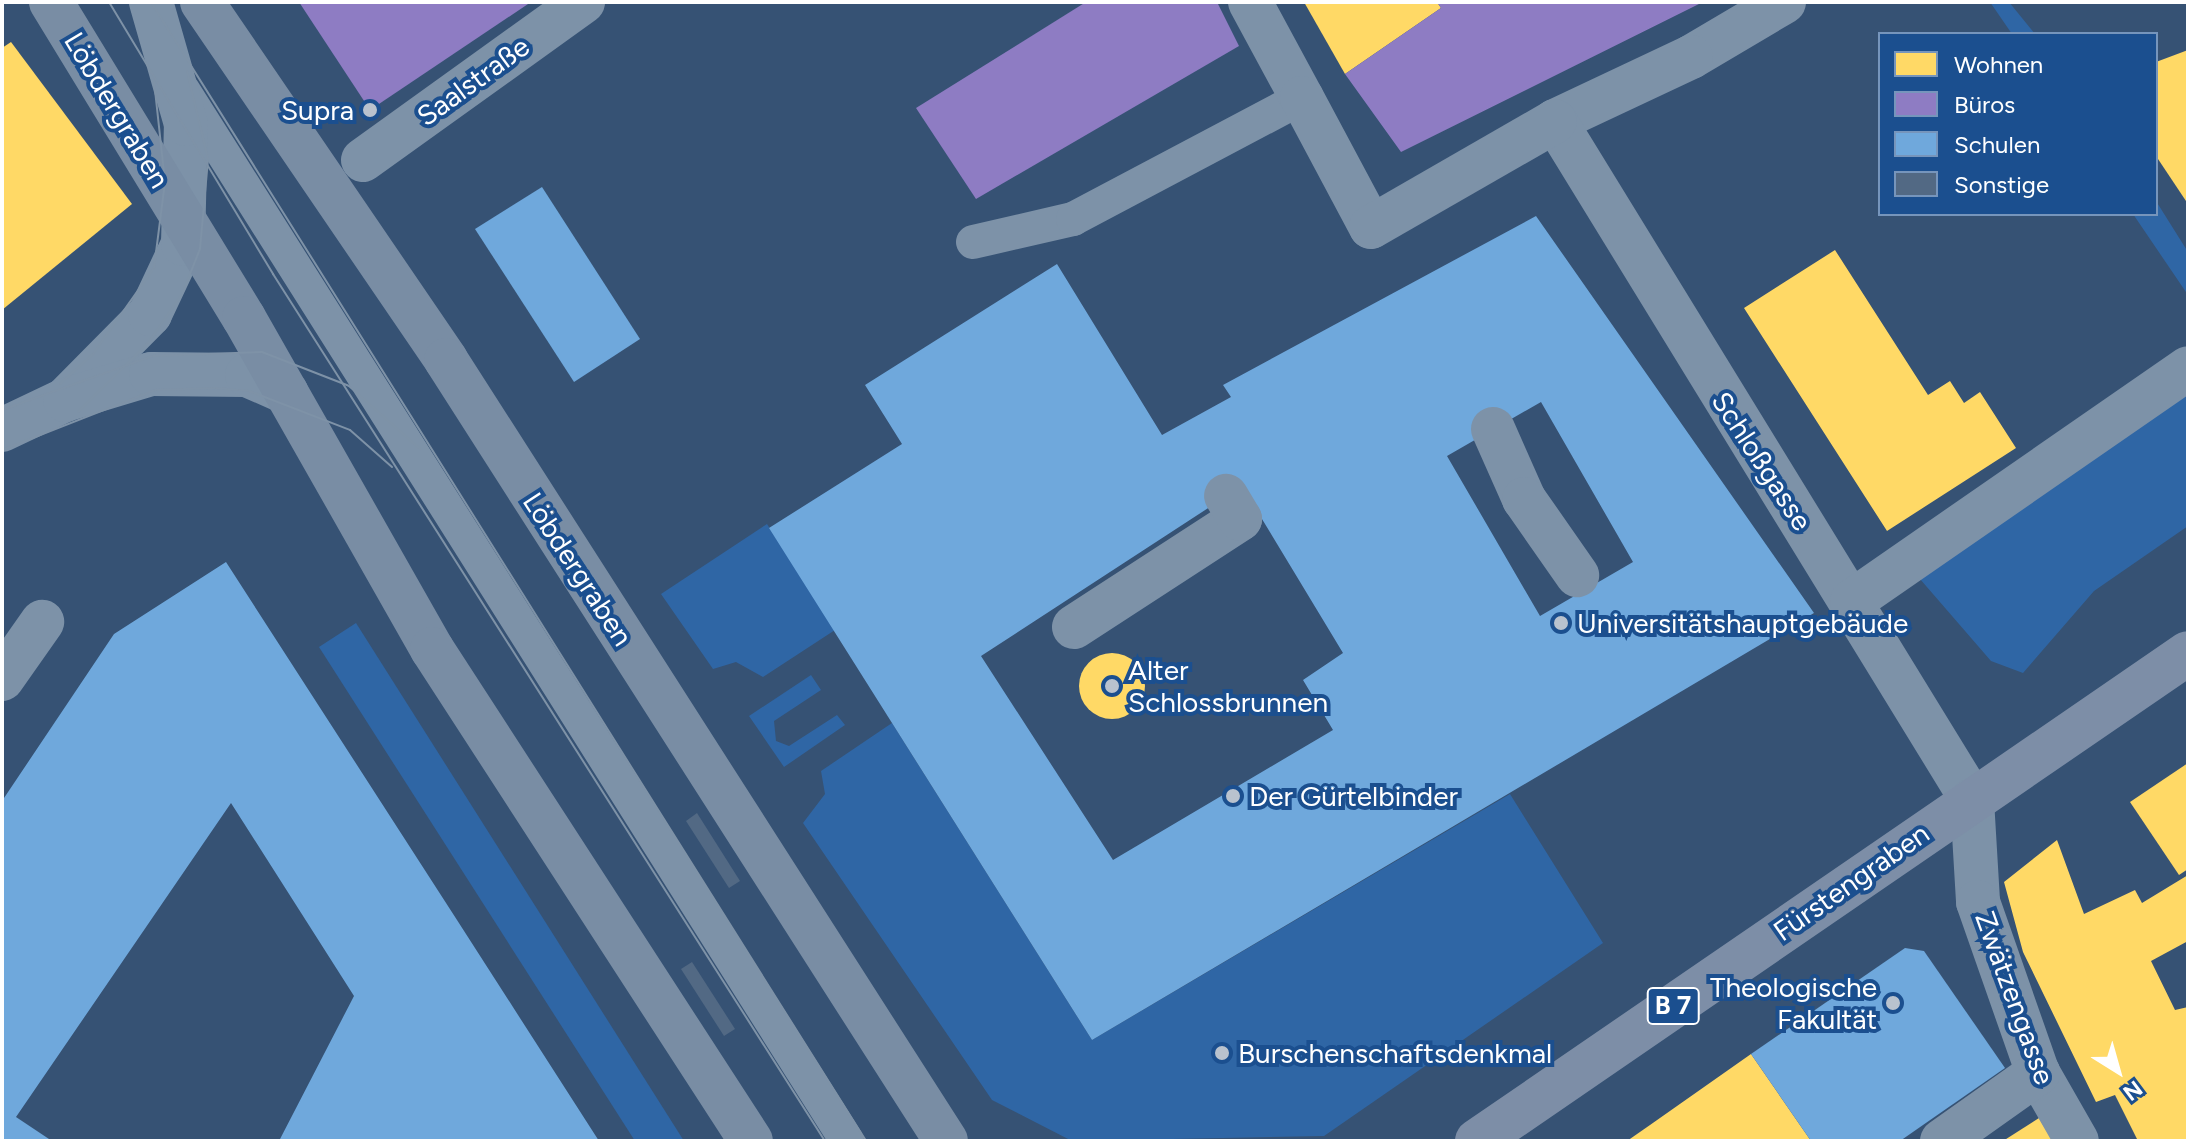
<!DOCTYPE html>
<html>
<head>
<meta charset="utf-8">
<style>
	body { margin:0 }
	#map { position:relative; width:2190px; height:1143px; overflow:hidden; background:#365274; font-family:Figtree,sans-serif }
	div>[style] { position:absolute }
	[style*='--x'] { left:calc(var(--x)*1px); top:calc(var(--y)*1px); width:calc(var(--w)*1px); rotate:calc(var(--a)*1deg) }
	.green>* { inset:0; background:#2f66a5 }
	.homes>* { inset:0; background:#ffd966 }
	.round { border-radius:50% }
	.offices>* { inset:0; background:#8e7cc3 }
	.schools>* { inset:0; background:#6fa8dc }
	.building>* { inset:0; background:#526984 }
	.service>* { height:34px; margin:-17px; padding:0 17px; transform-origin:17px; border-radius:17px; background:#7d92a8 }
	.pedestrian>* { height:44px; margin:-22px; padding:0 22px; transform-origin:22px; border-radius:22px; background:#7d92a8 }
	.minor>* { height:44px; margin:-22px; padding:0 22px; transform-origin:22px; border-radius:22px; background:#7d92a8 }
	.secondary>* { height:44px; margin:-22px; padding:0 22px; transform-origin:22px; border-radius:22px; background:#798da4 }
	.primary>* { height:44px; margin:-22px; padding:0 22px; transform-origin:22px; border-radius:22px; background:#7d8ea7 }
	.tram>* { height:2px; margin:-1px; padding:0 1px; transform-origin:1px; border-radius:1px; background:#7e92a7 }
	.dots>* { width:22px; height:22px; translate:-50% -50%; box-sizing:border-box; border:4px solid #1b4f8f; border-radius:50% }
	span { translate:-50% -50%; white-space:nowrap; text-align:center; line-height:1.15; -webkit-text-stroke:8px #1b4f8f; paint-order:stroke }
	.shield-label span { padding:2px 6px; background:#1b4f8f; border:2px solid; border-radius:6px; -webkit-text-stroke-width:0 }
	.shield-label { font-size:26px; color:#fff; font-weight:700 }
	.street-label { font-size:28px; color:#fff }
	.poi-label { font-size:28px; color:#fff }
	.right { translate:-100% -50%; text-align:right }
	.left { translate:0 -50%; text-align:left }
	.frame { position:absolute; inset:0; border:4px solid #fff; pointer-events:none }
	.legend { position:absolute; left:1878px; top:32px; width:280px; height:184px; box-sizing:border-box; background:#1b4f8f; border:2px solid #7695bc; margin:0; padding:10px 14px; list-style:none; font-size:24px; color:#fff }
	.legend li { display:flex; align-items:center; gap:16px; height:40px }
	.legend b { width:40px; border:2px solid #7695bc }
	.north { position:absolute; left:2078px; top:1031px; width:80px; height:80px; -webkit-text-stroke:6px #1b4f8f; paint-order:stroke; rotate:143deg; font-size:22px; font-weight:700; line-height:32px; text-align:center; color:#fff }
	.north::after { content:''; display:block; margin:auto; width:28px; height:36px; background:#fff; clip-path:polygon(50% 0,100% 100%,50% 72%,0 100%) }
</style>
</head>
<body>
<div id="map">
	<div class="green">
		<div style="clip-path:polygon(1990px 2px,2009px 2px,2035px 34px,2012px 34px)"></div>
		<div style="clip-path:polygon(2156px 201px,2188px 252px,2188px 295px,2133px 214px,2156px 214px)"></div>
		<div style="clip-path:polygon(2188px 388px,2188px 526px,2094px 591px,2023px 673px,1991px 661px,1920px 579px)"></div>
		<div style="clip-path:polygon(767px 524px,835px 630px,763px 677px,736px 662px,713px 669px,661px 594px)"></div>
		<div style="clip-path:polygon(356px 623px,684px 1141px,635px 1141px,319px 647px)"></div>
		<div style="clip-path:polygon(811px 675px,821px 690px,774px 721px,776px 741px,789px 746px,837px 715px,845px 725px,784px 767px,749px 716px)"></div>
		<div style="clip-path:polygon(892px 723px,1092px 1040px,1510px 794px,1603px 943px,1324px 1136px,1072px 1141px,992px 1100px,803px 823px,825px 794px,821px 771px)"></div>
	</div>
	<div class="homes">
		<div style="clip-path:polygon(1304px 2px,1437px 2px,1441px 8px,1345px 74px)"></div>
		<div style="clip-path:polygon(11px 42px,132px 204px,2px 310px,2px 48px)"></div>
		<div style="clip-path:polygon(2188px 50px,2188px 204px,2156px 156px,2156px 62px)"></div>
		<div style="clip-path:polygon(1835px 250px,1928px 395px,1950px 381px,1964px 403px,1980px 392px,2016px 448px,1887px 531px,1744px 308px)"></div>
		<div class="round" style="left:1079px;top:653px;width:66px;height:66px"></div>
		<div style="clip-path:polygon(2188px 763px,2188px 869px,2179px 875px,2130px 802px)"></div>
		<div style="clip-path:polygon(2057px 840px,2084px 914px,2135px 890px,2142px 903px,2188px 875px,2188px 941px,2151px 961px,2175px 1010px,2188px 1007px,2188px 1141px,2138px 1141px,2115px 1095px,2096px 1102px,2023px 952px,2004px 882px)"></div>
		<div style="clip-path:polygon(1751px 1054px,1811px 1141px,1627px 1141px,1650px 1125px)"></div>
		<div style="clip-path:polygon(2039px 1118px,2053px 1141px,2003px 1141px)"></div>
	</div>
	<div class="offices">
		<div style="clip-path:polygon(299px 2px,531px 2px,370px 110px)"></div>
		<div style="clip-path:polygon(1086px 2px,1217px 2px,1239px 46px,976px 199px,916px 108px)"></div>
		<div style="clip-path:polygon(1437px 2px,1703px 2px,1401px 152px,1345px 74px,1441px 8px)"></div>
	</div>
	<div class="schools">
		<div style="clip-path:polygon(542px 187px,640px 339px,574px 382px,475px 229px)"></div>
		<div style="clip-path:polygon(evenodd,1536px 216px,1814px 613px,1092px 1040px,769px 528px,902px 444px,865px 385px,1057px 264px,1162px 435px,1231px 397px,1223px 385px,1536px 216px,1541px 402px,1633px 562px,1540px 616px,1447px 456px,1541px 402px,1536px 216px,1242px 486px,1343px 653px,1303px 680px,1333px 730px,1113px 860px,981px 656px,1242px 486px)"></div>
		<div style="clip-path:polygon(226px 562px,457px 920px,599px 1141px,279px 1141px,354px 996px,231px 803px,16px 1117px,52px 1141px,2px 1141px,2px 801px,114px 634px)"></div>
		<div style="clip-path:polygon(1905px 948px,1924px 951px,2005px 1068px,1900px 1141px,1811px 1141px,1751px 1054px)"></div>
	</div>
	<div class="building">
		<div style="clip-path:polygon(697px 813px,740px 881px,729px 888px,686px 821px)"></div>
		<div style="clip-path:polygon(692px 962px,735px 1029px,724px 1036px,681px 969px)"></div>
	</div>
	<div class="service">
		<div style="--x:183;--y:90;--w:1243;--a:57.72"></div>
		<div style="--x:973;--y:242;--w:103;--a:-13"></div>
		<div style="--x:1073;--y:219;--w:259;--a:-27.9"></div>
	</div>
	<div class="pedestrian">
		<div style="--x:1250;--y:2;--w:109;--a:61.6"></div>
		<div style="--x:363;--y:160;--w:271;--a:-35.7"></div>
		<div style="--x:1493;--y:429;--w:77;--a:66.1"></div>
		<div style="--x:1524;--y:499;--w:93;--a:55.1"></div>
		<div style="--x:1074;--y:627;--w:198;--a:-33"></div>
		<div style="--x:1240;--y:519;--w:27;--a:-121"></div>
	</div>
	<div class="minor">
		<div style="--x:1784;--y:2;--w:108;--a:149.4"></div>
		<div style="--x:1691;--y:57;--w:150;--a:154.8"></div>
		<div style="--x:1555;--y:121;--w:797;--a:58.44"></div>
		<div style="--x:1972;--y:800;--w:102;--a:86.6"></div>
		<div style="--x:1978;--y:902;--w:181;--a:70.7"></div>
		<div style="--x:2038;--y:1073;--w:78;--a:60.2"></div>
		<div style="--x:1302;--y:98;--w:146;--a:61.9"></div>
		<div style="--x:1371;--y:227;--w:212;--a:-29.9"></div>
		<div style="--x:65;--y:400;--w:121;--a:-45.3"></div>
		<div style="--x:150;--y:314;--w:77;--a:-64.8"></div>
		<div style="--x:183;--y:244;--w:120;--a:-88.6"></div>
		<div style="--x:186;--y:124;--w:127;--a:-106"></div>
		<div style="--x:2;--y:430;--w:70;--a:-25.5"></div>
		<div style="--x:65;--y:400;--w:90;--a:-16.8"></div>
		<div style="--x:151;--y:374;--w:96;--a:0.6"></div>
		<div style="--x:247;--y:375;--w:43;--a:23.6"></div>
		<div style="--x:1852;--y:601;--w:409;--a:-34.7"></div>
		<div style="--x:2;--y:679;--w:70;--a:-54.9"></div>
		<div style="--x:1942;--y:1141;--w:118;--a:-35.3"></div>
	</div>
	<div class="secondary">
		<div style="--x:51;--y:2;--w:370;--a:58.6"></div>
		<div style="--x:244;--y:318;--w:381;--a:60.4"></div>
		<div style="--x:432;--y:649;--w:586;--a:57.04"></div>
		<div style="--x:202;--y:2;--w:433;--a:55.7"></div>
		<div style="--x:446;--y:360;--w:927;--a:57.37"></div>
	</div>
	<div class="primary">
		<div style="--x:1477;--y:1141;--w:862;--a:-34.46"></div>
	</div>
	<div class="tram">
		<div style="--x:109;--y:2;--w:318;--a:58.9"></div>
		<div style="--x:273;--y:274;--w:1028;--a:57.52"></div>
		<div style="--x:151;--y:2;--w:1345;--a:57.88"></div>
		<div style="--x:60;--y:384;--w:45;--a:-42.3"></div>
		<div style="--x:93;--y:354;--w:105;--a:-54.7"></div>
		<div style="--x:154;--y:268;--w:87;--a:-82.7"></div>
		<div style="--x:165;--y:182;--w:102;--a:-96.2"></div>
		<div style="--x:2;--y:410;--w:160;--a:-19.7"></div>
		<div style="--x:153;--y:356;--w:109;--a:-2.1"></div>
		<div style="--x:262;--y:352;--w:93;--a:21.3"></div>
		<div style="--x:349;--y:386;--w:95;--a:41.6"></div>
		<div style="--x:78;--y:412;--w:98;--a:-44.6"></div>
		<div style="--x:148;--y:343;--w:60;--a:-55.2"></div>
		<div style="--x:182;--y:294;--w:48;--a:-68.2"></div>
		<div style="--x:200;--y:249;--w:90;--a:-84.9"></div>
		<div style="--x:208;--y:159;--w:90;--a:-103.4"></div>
		<div style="--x:2;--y:450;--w:164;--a:-21.4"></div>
		<div style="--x:155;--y:390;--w:61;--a:-1.9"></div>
		<div style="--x:216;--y:388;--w:33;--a:5"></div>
		<div style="--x:249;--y:391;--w:108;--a:21.1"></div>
		<div style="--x:350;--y:430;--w:56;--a:41.4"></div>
	</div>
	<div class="dots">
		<div style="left:370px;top:110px;background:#b9c2ce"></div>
		<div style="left:1561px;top:623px;background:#b9c2ce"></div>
		<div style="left:1112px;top:686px;background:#b9c2ce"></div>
		<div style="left:1233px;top:796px;background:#b9c2ce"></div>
		<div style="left:1893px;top:1003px;background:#b9c2ce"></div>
		<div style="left:1222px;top:1053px;background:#b9c2ce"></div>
	</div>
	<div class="shield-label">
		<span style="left:1673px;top:1006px">B 7</span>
	</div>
	<div class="street-label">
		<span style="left:473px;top:81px;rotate:-36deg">Saalstraße</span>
		<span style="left:117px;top:110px;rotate:59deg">Löbdergraben</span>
		<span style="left:1762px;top:461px;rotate:57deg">Schloßgasse</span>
		<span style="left:578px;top:569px;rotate:57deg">Löbdergraben</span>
		<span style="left:1851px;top:882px;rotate:-35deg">Fürstengraben</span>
		<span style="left:2015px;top:998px;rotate:70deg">Zwätzengasse</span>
	</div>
	<div class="poi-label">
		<span class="right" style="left:354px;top:110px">Supra</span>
		<span class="left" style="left:1577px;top:623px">Universitätshauptgebäude</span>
		<span class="left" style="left:1128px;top:686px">Alter<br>Schlossbrunnen</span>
		<span class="left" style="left:1249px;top:796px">Der Gürtelbinder</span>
		<span class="right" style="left:1877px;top:1003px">Theologische<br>Fakultät</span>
		<span class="left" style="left:1238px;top:1053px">Burschenschaftsdenkmal</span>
	</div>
	<div class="frame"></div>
	<ul class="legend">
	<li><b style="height:22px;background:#ffd966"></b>Wohnen</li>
	<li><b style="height:22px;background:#8e7cc3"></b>Büros</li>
	<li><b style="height:22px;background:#6fa8dc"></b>Schulen</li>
	<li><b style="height:22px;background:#526984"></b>Sonstige</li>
	</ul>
	<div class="north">N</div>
</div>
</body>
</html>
